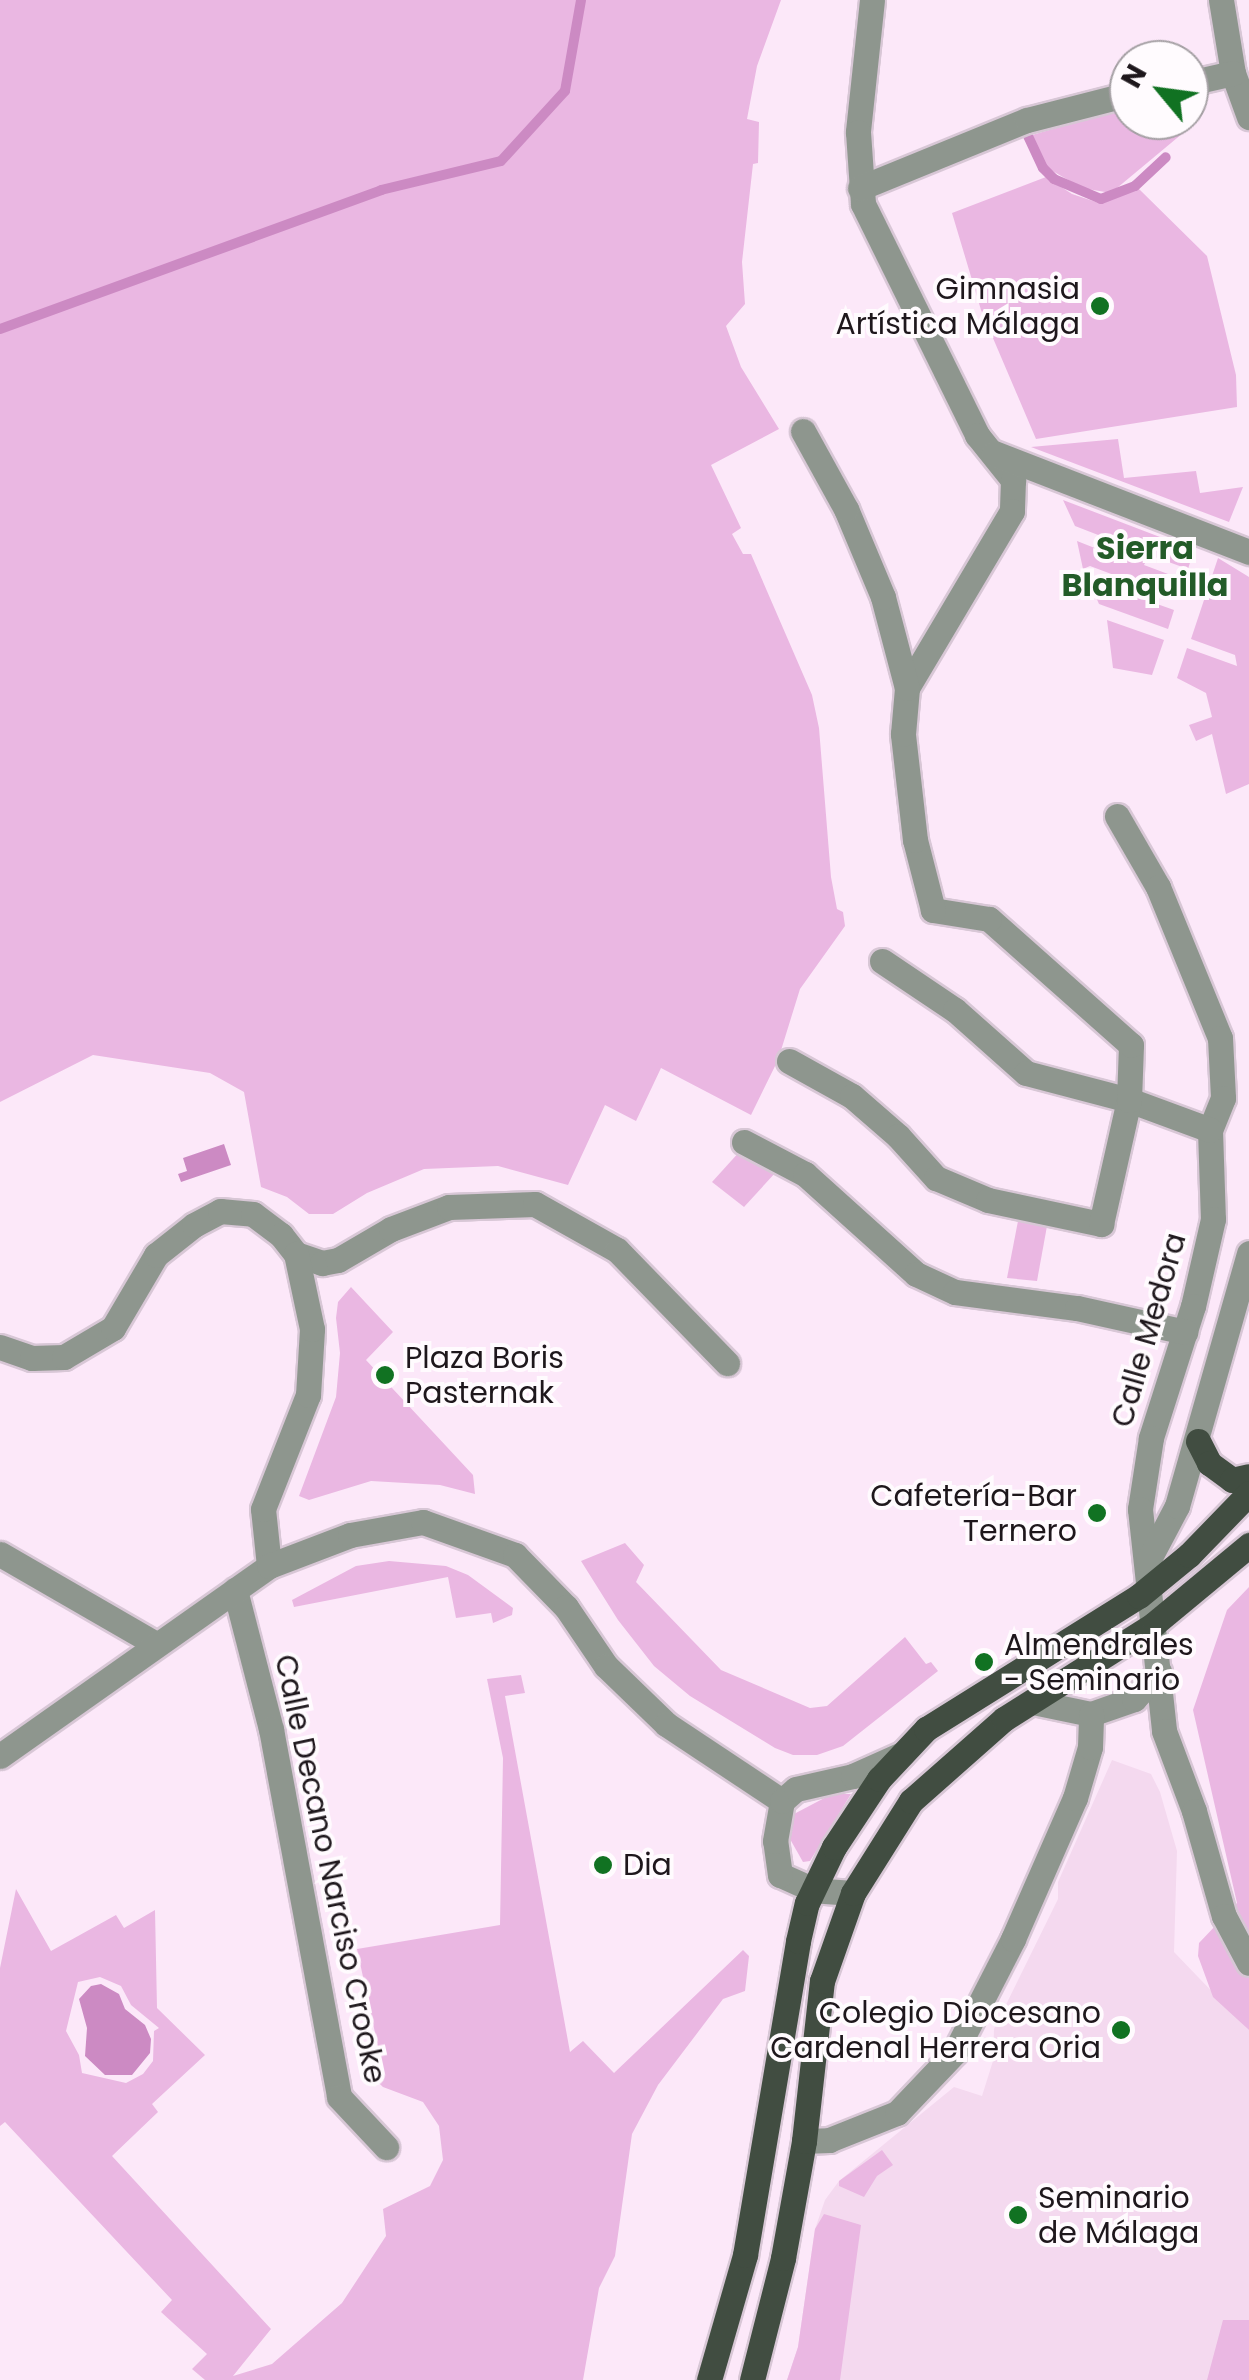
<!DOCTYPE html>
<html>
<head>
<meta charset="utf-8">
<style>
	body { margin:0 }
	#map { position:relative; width:1249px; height:2380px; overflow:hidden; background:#fce8f9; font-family:Poppins,sans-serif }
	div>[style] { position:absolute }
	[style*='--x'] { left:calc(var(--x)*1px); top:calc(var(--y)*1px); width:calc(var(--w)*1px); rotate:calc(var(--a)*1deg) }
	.built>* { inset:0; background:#f4d9ef }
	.green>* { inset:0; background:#eab7e2 }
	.water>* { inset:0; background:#cc8ac3 }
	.stream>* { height:10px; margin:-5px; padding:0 5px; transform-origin:5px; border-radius:5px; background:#cc8ac3 }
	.roads { filter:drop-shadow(2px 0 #d8c7d6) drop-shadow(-2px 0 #d8c7d6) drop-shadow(0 2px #d8c7d6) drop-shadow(0 -2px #d8c7d6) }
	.minor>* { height:25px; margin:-12.5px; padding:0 12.5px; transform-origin:12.5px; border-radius:12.5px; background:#8e968e }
	.major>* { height:25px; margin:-12.5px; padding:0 12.5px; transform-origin:12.5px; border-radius:12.5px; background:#414d41 }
	.dots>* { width:28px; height:28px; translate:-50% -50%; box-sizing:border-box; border:5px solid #fffbfe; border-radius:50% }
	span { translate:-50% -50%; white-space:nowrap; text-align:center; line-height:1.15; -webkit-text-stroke:8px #fffbfe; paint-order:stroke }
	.poi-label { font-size:30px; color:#1e171c }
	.right { translate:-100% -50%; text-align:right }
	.left { translate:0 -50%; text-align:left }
	.street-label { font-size:30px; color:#1e171c }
	.neighbourhood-label { font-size:32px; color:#235b28; font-weight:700 }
	.north { position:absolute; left:1109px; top:40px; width:100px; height:100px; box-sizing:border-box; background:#fffbfe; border:2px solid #a5a0a4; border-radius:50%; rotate:299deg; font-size:28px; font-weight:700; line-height:40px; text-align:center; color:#1e171c }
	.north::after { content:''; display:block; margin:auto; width:35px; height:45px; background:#117222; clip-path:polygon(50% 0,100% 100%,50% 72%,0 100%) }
</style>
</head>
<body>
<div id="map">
	<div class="built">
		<div style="clip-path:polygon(1112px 1760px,1151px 1774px,1160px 1792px,1177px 1851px,1174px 1952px,1249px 2030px,1249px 2380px,787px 2380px,798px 2347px,815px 2229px,825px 2200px,839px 2181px,954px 2087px,982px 2096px,993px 2061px,994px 2029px,1058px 1899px,1058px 1882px)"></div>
	</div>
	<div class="green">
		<div style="clip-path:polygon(0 0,781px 0,757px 66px,747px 119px,759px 122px,758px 163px,753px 164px,742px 262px,745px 304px,726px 326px,741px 367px,779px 429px,711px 465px,741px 528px,732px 534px,743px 554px,751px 554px,812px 695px,819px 728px,831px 877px,837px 909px,843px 912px,845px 926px,800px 989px,778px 1060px,751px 1115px,661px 1068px,636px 1121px,605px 1105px,568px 1185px,498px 1166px,424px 1169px,367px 1193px,333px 1214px,309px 1214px,287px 1197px,261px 1187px,244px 1092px,210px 1073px,93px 1055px,0 1102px)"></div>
		<div style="clip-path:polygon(1129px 107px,1129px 120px,1186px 120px,1189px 128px,1111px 193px,1082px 188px,1044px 166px,1032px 135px)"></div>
		<div style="clip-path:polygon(1046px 177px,1072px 194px,1099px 203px,1139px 189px,1207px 256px,1236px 375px,1237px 407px,1036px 439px,981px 310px,952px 213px)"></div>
		<div style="clip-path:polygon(1118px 439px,1124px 478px,1196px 471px,1200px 493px,1243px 487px,1229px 522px,1031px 447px)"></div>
		<div style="clip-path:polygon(1063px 500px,1194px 550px,1188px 569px,1149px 555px,1144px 565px,1184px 580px,1178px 599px,1090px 566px,1083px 569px,1077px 541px,1120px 558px,1124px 545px,1075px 526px)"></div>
		<div style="clip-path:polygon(1218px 558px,1249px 577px,1249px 784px,1226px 794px,1212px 734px,1196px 741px,1189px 725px,1212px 717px,1206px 693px,1177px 678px,1187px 648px,1237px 666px,1235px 655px,1191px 639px)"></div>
		<div style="clip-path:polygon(1095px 582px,1174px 610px,1168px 629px,1099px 604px,1091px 586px)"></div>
		<div style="clip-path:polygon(1107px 620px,1164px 640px,1152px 675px,1113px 668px)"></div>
		<div style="clip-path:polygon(741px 1150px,776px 1172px,744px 1207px,712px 1182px)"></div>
		<div style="clip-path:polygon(1018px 1221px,1047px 1226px,1037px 1281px,1007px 1278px)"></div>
		<div style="clip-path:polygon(351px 1287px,393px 1332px,366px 1360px,473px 1475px,475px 1494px,440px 1485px,371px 1481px,309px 1500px,299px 1496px,336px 1397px,340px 1353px,336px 1318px,338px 1302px)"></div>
		<div style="clip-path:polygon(625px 1543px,644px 1565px,636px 1582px,721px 1670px,810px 1708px,827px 1706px,905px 1637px,926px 1664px,931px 1662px,938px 1671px,843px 1746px,817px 1755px,793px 1755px,775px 1748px,690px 1696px,654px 1666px,618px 1620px,581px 1561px)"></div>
		<div style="clip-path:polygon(389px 1561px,446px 1566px,468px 1575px,513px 1608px,512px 1615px,493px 1623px,491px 1613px,456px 1618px,448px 1577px,294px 1607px,292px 1600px,356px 1566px)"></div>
		<div style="clip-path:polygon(1249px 1587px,1249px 2030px,1213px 1997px,1198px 1956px,1199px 1943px,1237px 1903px,1193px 1710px,1227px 1610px)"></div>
		<div style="clip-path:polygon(evenodd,521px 1675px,525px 1693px,505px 1696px,570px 2052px,583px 2041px,614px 2073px,743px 1950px,749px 1956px,745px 1991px,723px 1999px,658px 2085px,632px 2134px,615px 2256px,599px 2288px,583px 2380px,205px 2380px,192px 2369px,207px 2354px,161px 2312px,172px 2300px,5px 2122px,0 2126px,0 1968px,16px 1889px,51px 1951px,116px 1915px,124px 1928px,155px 1910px,157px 2008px,205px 2055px,152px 2104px,158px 2112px,112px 2156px,271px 2329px,233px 2376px,272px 2364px,342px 2303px,386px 2236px,383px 2209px,430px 2186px,443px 2160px,439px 2126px,423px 2102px,383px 2087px,358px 2063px,380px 2056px,357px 1949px,500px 1925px,503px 1758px,487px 1679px,521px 1675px,100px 1977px,121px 1986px,131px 2005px,159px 2028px,154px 2031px,153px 2061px,143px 2074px,126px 2083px,82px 2073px,79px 2055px,66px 2031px,78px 1982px,100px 1977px)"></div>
		<div style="clip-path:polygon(832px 1794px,851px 1794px,810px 1861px,803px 1862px,790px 1839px,794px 1814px)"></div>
		<div style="clip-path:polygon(882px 2150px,893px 2165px,877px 2176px,864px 2197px,839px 2186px,839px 2181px)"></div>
		<div style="clip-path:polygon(824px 2214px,861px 2225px,840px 2380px,787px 2380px,798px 2347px,815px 2229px)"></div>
		<div style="clip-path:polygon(1223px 2320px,1249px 2320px,1249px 2380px,1207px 2380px)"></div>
	</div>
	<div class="water">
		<div style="clip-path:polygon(224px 1144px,231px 1165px,181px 1182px,178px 1174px,187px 1171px,183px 1158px)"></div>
		<div style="clip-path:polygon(101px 1984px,119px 1994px,125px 2009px,145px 2025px,151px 2039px,150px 2053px,132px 2075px,105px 2075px,85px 2056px,87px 2028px,79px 1999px,91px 1986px)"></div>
	</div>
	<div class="stream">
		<div style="--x:1028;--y:136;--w:35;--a:65"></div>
		<div style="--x:1043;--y:168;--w:16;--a:45"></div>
		<div style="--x:1054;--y:179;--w:51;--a:23.1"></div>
		<div style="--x:1101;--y:199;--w:36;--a:-21"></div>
		<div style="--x:1135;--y:186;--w:42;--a:-43.1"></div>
		<div style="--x:0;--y:329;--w:406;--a:-20"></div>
		<div style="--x:381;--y:190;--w:123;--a:-13.6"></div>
		<div style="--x:501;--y:161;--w:95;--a:-47.6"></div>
		<div style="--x:565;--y:91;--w:92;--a:-80"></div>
	</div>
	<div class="roads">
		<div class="minor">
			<div style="--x:872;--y:0;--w:133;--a:96.1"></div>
			<div style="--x:858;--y:132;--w:72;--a:86"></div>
			<div style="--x:863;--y:204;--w:258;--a:63.7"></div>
			<div style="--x:977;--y:435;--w:58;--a:51.3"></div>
			<div style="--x:1013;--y:480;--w:31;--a:92"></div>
			<div style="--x:1012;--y:511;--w:206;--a:120.7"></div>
			<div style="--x:1221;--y:0;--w:74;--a:80.7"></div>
			<div style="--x:1233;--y:73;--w:47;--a:70"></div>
			<div style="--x:1189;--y:83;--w:45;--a:-12.8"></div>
			<div style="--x:860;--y:188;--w:180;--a:-22.2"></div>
			<div style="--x:1027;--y:120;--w:105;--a:-14.3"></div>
			<div style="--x:994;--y:453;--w:274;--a:21.2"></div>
			<div style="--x:1117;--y:816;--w:82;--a:60"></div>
			<div style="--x:1158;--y:887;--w:163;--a:67.7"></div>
			<div style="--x:1220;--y:1038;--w:60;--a:87.1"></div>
			<div style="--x:1223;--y:1098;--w:35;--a:112"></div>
			<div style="--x:1210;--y:1130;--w:89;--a:88.1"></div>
			<div style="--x:1213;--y:1219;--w:89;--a:102.9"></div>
			<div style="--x:1193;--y:1306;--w:139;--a:107.7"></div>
			<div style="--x:1151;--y:1438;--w:72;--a:98.8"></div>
			<div style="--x:1140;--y:1509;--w:223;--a:83.8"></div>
			<div style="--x:1164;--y:1731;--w:85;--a:69.4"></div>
			<div style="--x:1194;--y:1811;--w:109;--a:74.1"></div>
			<div style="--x:1224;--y:1916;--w:53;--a:62"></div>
			<div style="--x:882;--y:961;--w:88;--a:33.9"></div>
			<div style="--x:955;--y:1010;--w:95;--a:41.6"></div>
			<div style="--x:1026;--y:1073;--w:106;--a:14.7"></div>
			<div style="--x:1129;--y:1100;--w:86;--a:20.3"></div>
			<div style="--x:789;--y:1061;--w:72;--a:29.1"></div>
			<div style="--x:852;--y:1096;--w:61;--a:41"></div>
			<div style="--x:898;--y:1136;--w:57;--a:47.9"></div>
			<div style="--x:936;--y:1178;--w:56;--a:22.9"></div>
			<div style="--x:988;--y:1200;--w:116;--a:12"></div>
			<div style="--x:1101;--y:1224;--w:127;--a:-77.3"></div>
			<div style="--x:1129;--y:1100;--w:55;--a:-87.9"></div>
			<div style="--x:1131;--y:1045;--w:190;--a:-138.4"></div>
			<div style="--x:989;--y:919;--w:57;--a:-170.9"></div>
			<div style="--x:933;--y:910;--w:72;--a:-104.4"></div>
			<div style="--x:915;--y:840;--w:107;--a:-96.5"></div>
			<div style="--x:903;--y:734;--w:46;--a:-85"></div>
			<div style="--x:907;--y:688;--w:94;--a:-104.8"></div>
			<div style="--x:883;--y:597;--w:95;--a:-112.8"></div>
			<div style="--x:846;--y:509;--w:89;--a:-118.9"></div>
			<div style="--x:744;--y:1142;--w:69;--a:27.7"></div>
			<div style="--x:805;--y:1174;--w:149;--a:42"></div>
			<div style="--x:916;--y:1274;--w:43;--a:24.8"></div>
			<div style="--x:955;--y:1292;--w:123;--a:7.5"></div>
			<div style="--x:1077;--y:1308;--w:111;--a:12.5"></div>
			<div style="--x:0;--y:1347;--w:34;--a:19"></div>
			<div style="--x:32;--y:1358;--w:32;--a:-2"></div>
			<div style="--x:64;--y:1357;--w:57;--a:-30.6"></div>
			<div style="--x:113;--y:1328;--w:85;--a:-59.5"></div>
			<div style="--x:156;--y:1255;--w:48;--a:-38.3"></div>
			<div style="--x:194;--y:1225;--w:30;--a:-28"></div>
			<div style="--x:220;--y:1211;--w:33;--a:5"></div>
			<div style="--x:253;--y:1214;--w:35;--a:37"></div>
			<div style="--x:281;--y:1235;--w:24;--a:52"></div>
			<div style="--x:296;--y:1254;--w:28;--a:19"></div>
			<div style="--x:322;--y:1263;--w:16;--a:-11"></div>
			<div style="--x:338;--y:1260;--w:61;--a:-30.3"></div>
			<div style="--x:391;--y:1229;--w:62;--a:-20.8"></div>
			<div style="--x:449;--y:1207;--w:86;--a:-2"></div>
			<div style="--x:535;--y:1204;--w:94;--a:29.3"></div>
			<div style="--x:617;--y:1250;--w:158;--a:45.8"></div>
			<div style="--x:0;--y:1554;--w:180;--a:30"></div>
			<div style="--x:1148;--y:1561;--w:62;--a:-62.2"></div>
			<div style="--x:1177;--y:1506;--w:263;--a:-74.1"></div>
			<div style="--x:269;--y:1566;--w:57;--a:-96"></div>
			<div style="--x:263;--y:1509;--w:123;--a:-68.5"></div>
			<div style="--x:308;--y:1395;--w:66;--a:-86.5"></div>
			<div style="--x:312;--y:1329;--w:77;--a:-102"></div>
			<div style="--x:235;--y:1590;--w:144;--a:75.5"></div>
			<div style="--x:271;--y:1729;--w:374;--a:79.5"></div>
			<div style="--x:339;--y:2097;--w:69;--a:46.8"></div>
			<div style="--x:1033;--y:1702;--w:59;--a:11.7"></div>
			<div style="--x:1091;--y:1714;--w:46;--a:-19.2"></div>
			<div style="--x:1134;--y:1699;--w:37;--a:-47"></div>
			<div style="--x:0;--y:1756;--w:329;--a:-35.2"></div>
			<div style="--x:269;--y:1566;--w:87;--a:-20.9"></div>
			<div style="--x:350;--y:1535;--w:74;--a:-10.1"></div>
			<div style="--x:423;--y:1522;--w:98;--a:19.7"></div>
			<div style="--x:515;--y:1555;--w:73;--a:45.6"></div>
			<div style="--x:566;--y:1607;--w:71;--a:55.9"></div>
			<div style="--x:606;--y:1666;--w:83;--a:44"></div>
			<div style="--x:666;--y:1724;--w:139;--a:33.6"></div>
			<div style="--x:853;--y:1893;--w:39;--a:-176"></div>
			<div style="--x:814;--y:1890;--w:37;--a:-156"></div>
			<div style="--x:780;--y:1875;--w:34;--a:-98"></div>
			<div style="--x:775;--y:1841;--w:41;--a:-80.1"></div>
			<div style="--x:782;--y:1801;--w:18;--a:-41"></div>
			<div style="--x:796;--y:1789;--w:58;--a:-12.8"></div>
			<div style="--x:853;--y:1776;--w:54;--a:-24.2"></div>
			<div style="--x:804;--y:2141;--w:25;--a:-2"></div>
			<div style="--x:829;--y:2140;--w:73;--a:-21.7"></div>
			<div style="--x:897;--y:2113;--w:84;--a:-46.4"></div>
			<div style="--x:955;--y:2052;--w:127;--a:-62.8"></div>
			<div style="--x:1013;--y:1939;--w:154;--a:-66.3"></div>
			<div style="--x:1075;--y:1798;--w:53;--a:-73.6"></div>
			<div style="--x:1090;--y:1747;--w:33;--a:-88"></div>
		</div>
		<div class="major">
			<div style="--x:1198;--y:1441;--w:25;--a:63"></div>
			<div style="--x:1209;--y:1463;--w:29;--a:36"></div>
			<div style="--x:1232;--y:1480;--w:17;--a:-13"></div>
			<div style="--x:709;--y:2380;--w:130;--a:-73.9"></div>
			<div style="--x:745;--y:2255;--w:318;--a:-80.4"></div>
			<div style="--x:798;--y:1941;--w:39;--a:-77"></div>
			<div style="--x:807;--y:1903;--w:62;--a:-64.3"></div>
			<div style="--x:834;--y:1847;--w:82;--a:-56.5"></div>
			<div style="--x:879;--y:1779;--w:69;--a:-46.8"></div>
			<div style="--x:926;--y:1729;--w:251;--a:-32"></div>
			<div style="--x:1139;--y:1596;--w:65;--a:-39.4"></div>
			<div style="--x:1189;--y:1555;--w:86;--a:-45.9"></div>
			<div style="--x:752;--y:2380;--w:126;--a:-75.7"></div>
			<div style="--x:783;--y:2258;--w:119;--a:-79.8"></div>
			<div style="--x:804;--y:2141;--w:161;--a:-83.6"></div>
			<div style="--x:822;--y:1981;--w:93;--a:-70.6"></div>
			<div style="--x:853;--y:1893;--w:109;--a:-57.8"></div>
			<div style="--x:911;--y:1801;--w:124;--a:-41.4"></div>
			<div style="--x:1004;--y:1719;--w:178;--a:-32.3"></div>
			<div style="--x:1154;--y:1624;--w:124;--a:-39.7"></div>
		</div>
	</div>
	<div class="dots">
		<div style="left:1100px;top:306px;background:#117222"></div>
		<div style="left:385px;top:1375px;background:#117222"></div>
		<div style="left:1097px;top:1513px;background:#117222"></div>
		<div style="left:984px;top:1662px;background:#117222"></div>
		<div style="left:603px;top:1865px;background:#117222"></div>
		<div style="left:1121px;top:2030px;background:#117222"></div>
		<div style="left:1018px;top:2215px;background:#117222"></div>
	</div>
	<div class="poi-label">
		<span class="right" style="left:1080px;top:306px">Gimnasia<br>Artística Málaga</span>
		<span class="left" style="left:405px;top:1375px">Plaza Boris<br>Pasternak</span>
		<span class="right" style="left:1077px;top:1513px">Cafetería-Bar<br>Ternero</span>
		<span class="left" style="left:1004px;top:1662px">Almendrales<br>- Seminario</span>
		<span class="left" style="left:623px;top:1865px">Dia</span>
		<span class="right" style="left:1101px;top:2030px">Colegio Diocesano<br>Cardenal Herrera Oria</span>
		<span class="left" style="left:1038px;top:2215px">Seminario<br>de Málaga</span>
	</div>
	<div class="street-label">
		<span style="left:1149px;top:1330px;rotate:-74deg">Calle Medora</span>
		<span style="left:330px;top:1869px;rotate:78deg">Calle Decano Narciso Crooke</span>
	</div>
	<div class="neighbourhood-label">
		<span style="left:1145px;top:567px">Sierra<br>Blanquilla</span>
	</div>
	<div class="north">N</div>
</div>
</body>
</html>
